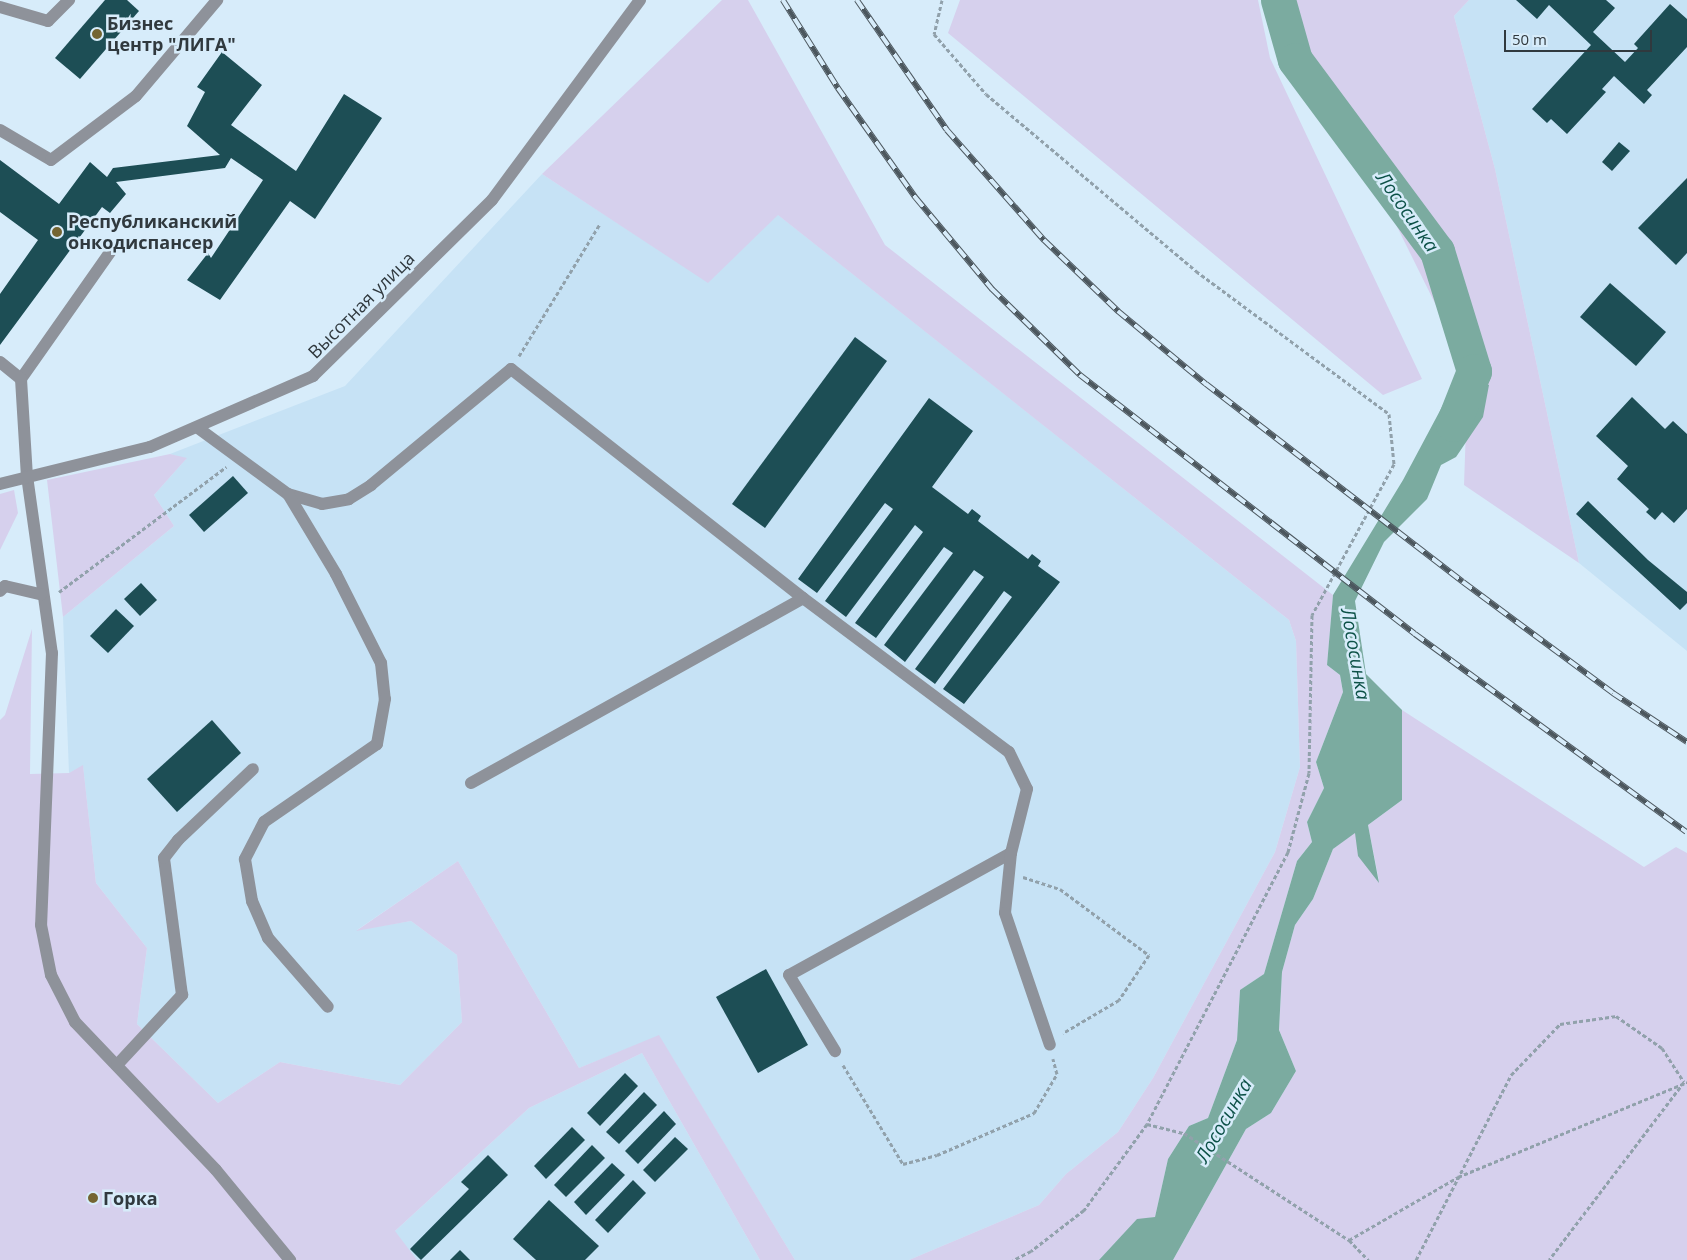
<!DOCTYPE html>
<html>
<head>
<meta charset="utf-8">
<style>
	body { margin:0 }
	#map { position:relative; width:1687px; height:1260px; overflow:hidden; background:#d7ecfa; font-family:"Open Sans",sans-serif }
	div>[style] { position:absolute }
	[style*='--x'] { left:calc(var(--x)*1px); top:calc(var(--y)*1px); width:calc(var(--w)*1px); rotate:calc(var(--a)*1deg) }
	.built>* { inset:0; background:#c6e2f5 }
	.green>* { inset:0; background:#d6d0ed }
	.water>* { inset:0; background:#7baba0 }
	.river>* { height:35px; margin:-17.5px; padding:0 17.5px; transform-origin:17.5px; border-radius:17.5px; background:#7baba0 }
	.building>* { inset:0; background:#1d4e55 }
	.path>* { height:3px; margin-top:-1.5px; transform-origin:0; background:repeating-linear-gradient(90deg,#91a1ab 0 4px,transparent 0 6.5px) }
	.minor>* { height:12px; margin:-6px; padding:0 6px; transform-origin:6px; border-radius:6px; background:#8e929a }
	.rail>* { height:5.5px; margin-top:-2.75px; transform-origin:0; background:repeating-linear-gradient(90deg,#d7ecfa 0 11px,#4c575e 0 22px); box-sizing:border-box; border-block:1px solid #4c575e }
	.dots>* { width:14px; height:14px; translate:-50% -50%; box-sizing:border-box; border:2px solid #d7ecfa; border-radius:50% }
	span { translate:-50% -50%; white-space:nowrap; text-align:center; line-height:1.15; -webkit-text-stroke:5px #d7ecfa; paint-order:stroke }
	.poi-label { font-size:18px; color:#30393e; font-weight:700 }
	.left { translate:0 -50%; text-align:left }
	.street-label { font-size:18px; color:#30393e }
	.water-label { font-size:19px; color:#0c5147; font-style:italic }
	.scale { position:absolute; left:1504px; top:30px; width:148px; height:22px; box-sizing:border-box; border:2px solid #30393e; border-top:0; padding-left:6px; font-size:15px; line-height:18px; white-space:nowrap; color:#30393e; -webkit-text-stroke:4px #d7ecfa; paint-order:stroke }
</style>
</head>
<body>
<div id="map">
	<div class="built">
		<div style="clip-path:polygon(1469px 0,1687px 0,1687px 651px,1579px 563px,1495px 169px,1454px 16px)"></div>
		<div style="clip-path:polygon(542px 174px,708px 282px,777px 214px,1289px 620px,1296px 641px,1300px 767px,1275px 852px,1153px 1078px,1118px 1132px,1066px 1174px,1039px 1205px,909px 1260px,795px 1260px,659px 1036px,579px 1068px,458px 861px,357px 930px,411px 921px,457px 955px,462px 1022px,400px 1085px,280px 1062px,218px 1103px,137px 1024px,147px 948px,96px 883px,83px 766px,69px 773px,63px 617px,174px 526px,154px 495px,186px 459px,170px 454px,345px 386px)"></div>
		<div style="clip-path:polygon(642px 1053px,760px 1260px,417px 1260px,394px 1232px,529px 1108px)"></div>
	</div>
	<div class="green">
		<div style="clip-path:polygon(722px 0,748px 0,885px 245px,1333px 595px,1327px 665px,1340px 675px,1343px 692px,1316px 762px,1324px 788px,1307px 822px,1312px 842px,1297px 861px,1264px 974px,1240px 990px,1237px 1040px,1208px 1118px,1189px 1126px,1168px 1159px,1155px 1217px,1137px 1220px,1099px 1260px,909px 1260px,1039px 1205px,1066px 1174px,1118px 1132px,1153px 1078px,1275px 852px,1300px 767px,1296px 641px,1289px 620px,778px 215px,708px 283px,542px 174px)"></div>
		<div style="clip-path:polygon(960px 0,1258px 0,1270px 58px,1422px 379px,1383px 395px,948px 33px)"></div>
		<div style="clip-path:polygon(1294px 0,1469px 0,1454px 16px,1495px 169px,1579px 563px,1464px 485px,1468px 370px,1311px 53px)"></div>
		<div style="clip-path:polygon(170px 454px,187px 458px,154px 495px,174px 526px,63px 617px,47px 480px)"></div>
		<div style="clip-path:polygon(14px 490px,18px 513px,0 550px,0 494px)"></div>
		<div style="clip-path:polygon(32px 629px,30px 774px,69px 773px,83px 765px,96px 883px,147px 948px,137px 1024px,218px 1103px,280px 1062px,400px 1085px,462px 1022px,457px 955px,411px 921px,356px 931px,458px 861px,579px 1068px,659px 1035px,795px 1260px,760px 1260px,642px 1053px,529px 1108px,395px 1231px,417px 1260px,0 1260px,0 720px,5px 715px)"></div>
		<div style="clip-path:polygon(1402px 710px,1644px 867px,1676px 847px,1687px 853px,1687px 1260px,1173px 1260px,1246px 1129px,1271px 1113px,1296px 1071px,1279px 1030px,1282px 972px,1295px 925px,1313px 899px,1333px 849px,1355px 832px,1379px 881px,1368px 825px,1402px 800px)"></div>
	</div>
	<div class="water">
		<div style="clip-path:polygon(1459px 375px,1489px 385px,1483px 417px,1456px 457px,1441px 465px,1427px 499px,1384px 542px,1355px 601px,1366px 674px,1402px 710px,1402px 800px,1368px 825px,1379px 883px,1358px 856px,1355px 833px,1333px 849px,1313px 899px,1295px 925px,1282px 972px,1279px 1030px,1296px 1071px,1271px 1113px,1246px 1129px,1173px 1260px,1099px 1260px,1137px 1219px,1155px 1217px,1168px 1159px,1189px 1126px,1208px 1118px,1237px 1040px,1240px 990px,1264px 974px,1297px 861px,1312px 842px,1307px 822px,1324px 788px,1316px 762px,1343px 692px,1340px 675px,1327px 665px,1333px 595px,1403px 480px)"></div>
	</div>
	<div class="river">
		<div style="--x:1278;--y:0;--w:62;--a:74.2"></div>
		<div style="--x:1295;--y:60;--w:238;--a:53.4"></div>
		<div style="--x:1437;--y:251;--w:126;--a:72.9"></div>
		<div style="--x:1474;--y:371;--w:57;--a:111.6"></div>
	</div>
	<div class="building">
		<div style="clip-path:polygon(105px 0,127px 0,139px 11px,80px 79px,55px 58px)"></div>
		<div style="clip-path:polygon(1516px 0,1606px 0,1615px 8px,1593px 32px,1625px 62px,1638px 48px,1634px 44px,1670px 4px,1687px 19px,1687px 47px,1647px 90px,1652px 95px,1644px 104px,1614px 76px,1602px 89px,1606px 92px,1567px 134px,1551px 119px,1547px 123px,1532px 109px,1591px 45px,1549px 5px,1537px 19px)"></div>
		<div style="clip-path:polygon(222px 52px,262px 85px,231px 125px,296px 171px,344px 94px,382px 118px,315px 219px,290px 201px,220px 300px,187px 280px,208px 253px,211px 258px,263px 180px,231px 158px,225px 168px,116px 182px,126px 194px,110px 213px,102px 207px,0 345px,0 294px,38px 240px,0 212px,0 160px,59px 204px,90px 162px,107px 177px,113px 168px,220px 155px,187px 126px,205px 92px,197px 87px)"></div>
		<div style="clip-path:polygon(1619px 142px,1630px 151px,1612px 171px,1602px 162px)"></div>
		<div style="clip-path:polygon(1687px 178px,1687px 253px,1676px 265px,1638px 228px)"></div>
		<div style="clip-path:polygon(1610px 283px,1666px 332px,1636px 366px,1580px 317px)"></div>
		<div style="clip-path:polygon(855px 337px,887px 361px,765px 528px,732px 504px)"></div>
		<div style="clip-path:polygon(1632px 397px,1665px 429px,1673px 421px,1687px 434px,1687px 509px,1674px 523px,1662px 512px,1655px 520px,1646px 512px,1649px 509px,1617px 479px,1628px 466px,1596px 436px)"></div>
		<div style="clip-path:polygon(929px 398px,973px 431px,932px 487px,968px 514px,972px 509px,981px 516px,978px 521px,1028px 559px,1032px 554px,1041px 561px,1038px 566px,1060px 582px,964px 704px,943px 689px,1012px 597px,1004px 591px,935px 684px,915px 669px,984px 577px,974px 570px,905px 662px,884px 645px,953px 553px,944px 547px,876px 638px,855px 623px,923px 532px,915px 525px,846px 617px,825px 601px,893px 509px,885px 503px,817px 593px,798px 579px)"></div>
		<div style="clip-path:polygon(233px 476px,248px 493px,204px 532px,189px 515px)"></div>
		<div style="clip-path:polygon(1588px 501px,1648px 560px,1687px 592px,1687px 603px,1680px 610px,1576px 514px)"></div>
		<div style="clip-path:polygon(141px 583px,157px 600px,140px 616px,124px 599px)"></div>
		<div style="clip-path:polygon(116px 609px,134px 626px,108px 653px,90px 636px)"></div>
		<div style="clip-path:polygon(212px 720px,241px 753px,177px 812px,147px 779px)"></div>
		<div style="clip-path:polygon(766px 969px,808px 1045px,758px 1073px,716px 997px)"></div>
		<div style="clip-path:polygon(625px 1073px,638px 1086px,600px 1126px,587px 1113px)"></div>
		<div style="clip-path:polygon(644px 1092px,657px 1105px,619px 1144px,606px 1132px)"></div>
		<div style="clip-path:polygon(664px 1111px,676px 1124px,638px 1164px,625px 1151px)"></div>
		<div style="clip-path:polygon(572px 1127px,585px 1140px,546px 1179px,534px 1166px)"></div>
		<div style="clip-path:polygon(675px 1137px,688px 1149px,655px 1182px,643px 1170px)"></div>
		<div style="clip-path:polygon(592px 1145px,605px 1158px,566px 1197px,554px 1185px)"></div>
		<div style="clip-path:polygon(488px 1155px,508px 1175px,421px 1260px,410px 1249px,469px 1189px,461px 1182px)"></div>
		<div style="clip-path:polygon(612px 1163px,625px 1175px,586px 1215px,574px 1202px)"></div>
		<div style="clip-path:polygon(633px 1180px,646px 1193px,608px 1233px,595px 1220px)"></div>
		<div style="clip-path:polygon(549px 1200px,599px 1246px,585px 1260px,536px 1260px,513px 1239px)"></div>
		<div style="clip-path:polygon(460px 1250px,470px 1260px,450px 1260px)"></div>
	</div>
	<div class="path">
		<div style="--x:942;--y:0;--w:35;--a:103"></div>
		<div style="--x:934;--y:34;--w:79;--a:49.1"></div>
		<div style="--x:986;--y:94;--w:275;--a:40.1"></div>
		<div style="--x:1196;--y:271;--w:240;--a:36.5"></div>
		<div style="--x:1389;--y:414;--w:50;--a:84.3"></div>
		<div style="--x:1394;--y:464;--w:172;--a:118.5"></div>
		<div style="--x:1312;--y:615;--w:158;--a:91.1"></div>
		<div style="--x:1309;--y:773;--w:82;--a:104.9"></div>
		<div style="--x:1288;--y:852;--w:306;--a:117.4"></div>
		<div style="--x:1147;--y:1124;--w:107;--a:126.2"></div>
		<div style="--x:1084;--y:1210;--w:67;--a:142.3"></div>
		<div style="--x:1031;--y:1251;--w:20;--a:153"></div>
		<div style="--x:519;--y:356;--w:155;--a:-58.5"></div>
		<div style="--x:59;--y:592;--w:209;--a:-36.8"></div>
		<div style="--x:1023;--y:877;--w:39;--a:18"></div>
		<div style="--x:1060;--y:889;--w:111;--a:36.6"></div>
		<div style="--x:1149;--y:955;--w:54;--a:123.7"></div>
		<div style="--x:1119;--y:1000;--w:65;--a:149.5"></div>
		<div style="--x:843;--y:1065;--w:116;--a:58.8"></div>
		<div style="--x:903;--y:1164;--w:35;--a:-15"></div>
		<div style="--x:937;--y:1155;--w:106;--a:-23.4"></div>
		<div style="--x:1034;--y:1113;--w:45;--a:-59.5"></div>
		<div style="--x:1057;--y:1074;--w:16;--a:-105"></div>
		<div style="--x:1147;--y:1124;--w:38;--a:14"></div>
		<div style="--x:1184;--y:1133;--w:197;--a:33"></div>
		<div style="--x:1349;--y:1240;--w:28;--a:46"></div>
		<div style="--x:1349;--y:1240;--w:126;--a:-30"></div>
		<div style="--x:1458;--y:1177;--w:248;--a:-22.5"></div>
		<div style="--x:1416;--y:1260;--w:208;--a:-62.8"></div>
		<div style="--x:1511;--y:1075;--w:71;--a:-46.1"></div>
		<div style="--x:1560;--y:1024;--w:57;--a:-8.1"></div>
		<div style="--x:1616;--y:1016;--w:56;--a:34.8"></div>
		<div style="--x:1662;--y:1048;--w:40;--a:57.1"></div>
		<div style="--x:1684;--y:1082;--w:223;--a:127.2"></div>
	</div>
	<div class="minor">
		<div style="--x:0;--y:7;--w:50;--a:16.3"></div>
		<div style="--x:48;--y:21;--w:30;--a:-45"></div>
		<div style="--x:0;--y:130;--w:59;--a:30.5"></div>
		<div style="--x:51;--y:160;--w:106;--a:-37"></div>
		<div style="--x:136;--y:96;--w:126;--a:-49.8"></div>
		<div style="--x:113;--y:248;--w:160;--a:125.1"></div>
		<div style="--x:21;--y:379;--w:97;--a:86.5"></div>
		<div style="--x:27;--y:476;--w:179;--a:82"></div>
		<div style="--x:52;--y:653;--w:272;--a:92.3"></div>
		<div style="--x:41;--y:925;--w:51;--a:78.7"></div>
		<div style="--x:51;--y:975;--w:53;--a:62.9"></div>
		<div style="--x:75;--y:1022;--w:204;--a:46.4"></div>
		<div style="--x:216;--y:1170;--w:117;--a:50.6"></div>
		<div style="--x:0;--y:362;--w:27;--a:39"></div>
		<div style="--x:198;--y:428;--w:112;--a:36.3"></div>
		<div style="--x:288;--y:494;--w:35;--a:16"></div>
		<div style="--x:322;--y:504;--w:27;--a:-10"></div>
		<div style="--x:349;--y:499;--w:26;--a:-32"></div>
		<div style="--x:371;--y:485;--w:182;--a:-39.6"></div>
		<div style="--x:511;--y:369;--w:371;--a:38.1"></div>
		<div style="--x:803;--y:598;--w:257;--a:36.8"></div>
		<div style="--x:1009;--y:752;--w:41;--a:64.1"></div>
		<div style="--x:1027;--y:789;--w:66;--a:104"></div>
		<div style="--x:1011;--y:853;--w:253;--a:151.2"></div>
		<div style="--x:789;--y:975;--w:89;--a:58.8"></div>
		<div style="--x:0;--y:484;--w:154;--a:-13.9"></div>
		<div style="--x:150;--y:447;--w:178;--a:-23.5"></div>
		<div style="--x:313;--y:376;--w:251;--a:-44.5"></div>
		<div style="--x:492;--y:200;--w:249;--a:-53.5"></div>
		<div style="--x:288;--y:494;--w:93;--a:59"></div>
		<div style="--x:336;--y:574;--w:100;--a:63.2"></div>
		<div style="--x:381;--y:663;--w:36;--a:84"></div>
		<div style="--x:385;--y:699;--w:46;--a:100.1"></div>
		<div style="--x:377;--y:744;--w:137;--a:145.4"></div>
		<div style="--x:264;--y:822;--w:42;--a:117.2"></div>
		<div style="--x:245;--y:859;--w:43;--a:80.5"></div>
		<div style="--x:252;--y:901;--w:40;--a:66.6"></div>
		<div style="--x:268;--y:938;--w:91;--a:49"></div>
		<div style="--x:0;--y:591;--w:7;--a:-45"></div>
		<div style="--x:5;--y:586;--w:37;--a:13"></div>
		<div style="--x:471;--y:783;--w:380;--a:-29.1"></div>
		<div style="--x:1011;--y:853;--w:60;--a:95.7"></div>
		<div style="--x:1005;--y:913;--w:139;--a:71.2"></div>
		<div style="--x:117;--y:1065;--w:96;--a:-47.1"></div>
		<div style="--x:182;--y:995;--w:138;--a:-97.5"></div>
		<div style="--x:164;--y:858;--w:23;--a:-52"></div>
		<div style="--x:178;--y:840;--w:103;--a:-43.4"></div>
	</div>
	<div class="rail">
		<div style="--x:783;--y:0;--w:104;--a:58"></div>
		<div style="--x:838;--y:88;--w:135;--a:54.7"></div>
		<div style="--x:916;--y:198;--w:119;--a:50.1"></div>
		<div style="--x:992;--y:289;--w:123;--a:44.3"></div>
		<div style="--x:1080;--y:375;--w:423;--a:37.7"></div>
		<div style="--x:1415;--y:634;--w:336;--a:36.1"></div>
		<div style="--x:857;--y:0;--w:158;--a:55.3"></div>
		<div style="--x:947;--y:130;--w:147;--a:48.6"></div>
		<div style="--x:1044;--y:240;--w:103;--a:43.8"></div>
		<div style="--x:1118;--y:311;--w:114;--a:39.7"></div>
		<div style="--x:1206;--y:384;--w:324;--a:37.6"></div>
		<div style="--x:1463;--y:582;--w:187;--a:36.5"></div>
		<div style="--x:1613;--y:693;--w:89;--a:33.5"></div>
	</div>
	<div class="dots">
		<div style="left:97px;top:34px;background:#746532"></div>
		<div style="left:57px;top:232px;background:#746532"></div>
		<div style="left:93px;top:1198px;background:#746532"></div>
	</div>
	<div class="poi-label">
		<span class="left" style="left:107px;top:34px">Бизнес<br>центр "ЛИГА"</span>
		<span class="left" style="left:68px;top:232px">Республиканский<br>онкодиспансер</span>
		<span class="left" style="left:103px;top:1198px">Горка</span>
	</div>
	<div class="street-label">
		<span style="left:361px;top:305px;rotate:-45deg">Высотная улица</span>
	</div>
	<div class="water-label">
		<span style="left:1407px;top:212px;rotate:55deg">Лососинка</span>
		<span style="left:1355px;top:654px;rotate:80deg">Лососинка</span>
		<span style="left:1224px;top:1121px;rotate:-60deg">Лососинка</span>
	</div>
	<div class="scale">50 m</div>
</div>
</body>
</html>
